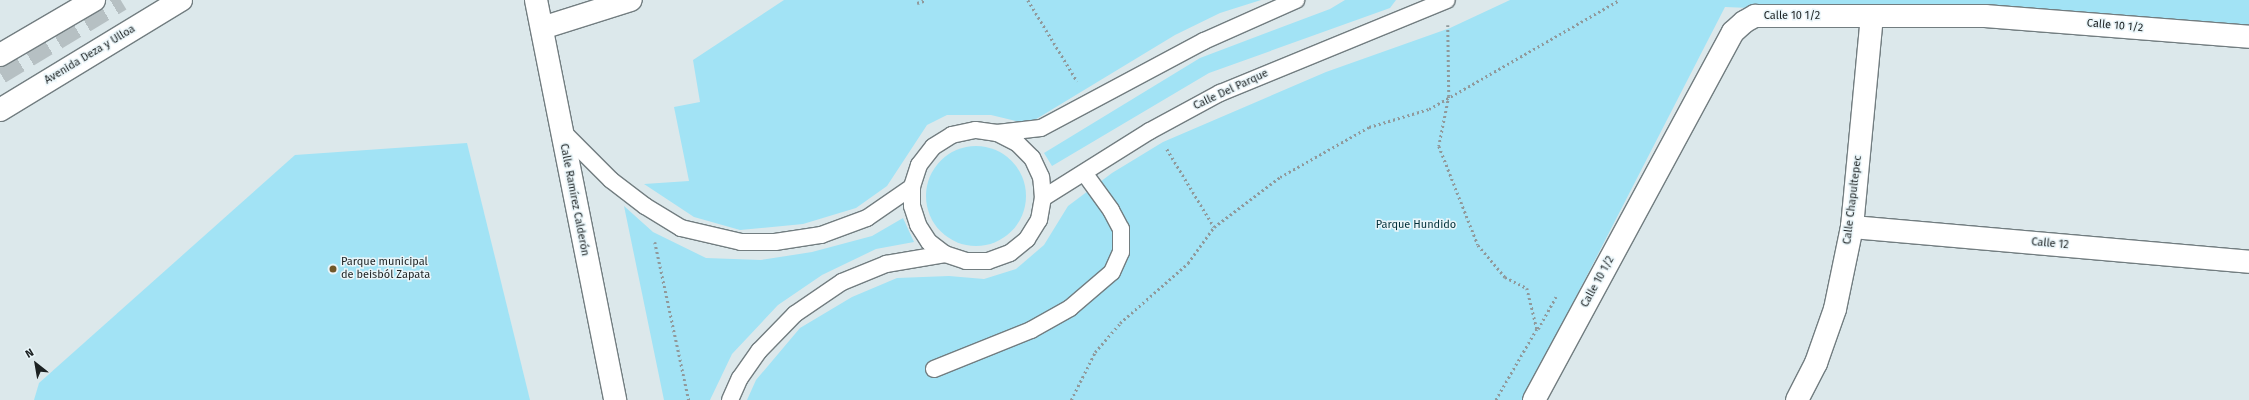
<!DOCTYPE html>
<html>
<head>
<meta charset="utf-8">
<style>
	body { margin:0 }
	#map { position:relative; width:2249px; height:400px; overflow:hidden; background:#dce8eb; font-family:"Fira Sans",sans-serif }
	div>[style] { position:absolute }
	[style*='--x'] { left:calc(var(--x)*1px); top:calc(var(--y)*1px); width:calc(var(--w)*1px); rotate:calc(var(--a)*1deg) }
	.green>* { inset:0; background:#a2e3f5 }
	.round { border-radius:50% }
	.primary-tunnel>* { height:22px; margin-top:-11px; transform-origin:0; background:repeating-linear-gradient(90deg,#b6c0c3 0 22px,transparent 0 33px) }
	.path>* { height:2.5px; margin-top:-1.25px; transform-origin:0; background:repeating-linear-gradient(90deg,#90999b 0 2px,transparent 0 5px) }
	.roads { filter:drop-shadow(1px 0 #727d80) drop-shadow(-1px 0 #727d80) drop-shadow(0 1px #727d80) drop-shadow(0 -1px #727d80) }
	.lane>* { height:16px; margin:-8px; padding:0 8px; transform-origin:8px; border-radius:8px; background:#fff }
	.street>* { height:22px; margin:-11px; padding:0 11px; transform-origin:11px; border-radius:11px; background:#fff }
	.secondary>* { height:22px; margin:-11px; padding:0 11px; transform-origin:11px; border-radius:11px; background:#fff }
	.dots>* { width:11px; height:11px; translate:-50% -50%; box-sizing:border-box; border:2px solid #e9f5f9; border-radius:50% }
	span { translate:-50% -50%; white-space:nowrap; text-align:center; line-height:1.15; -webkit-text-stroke:3px #e9f5f9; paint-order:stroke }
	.street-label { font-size:11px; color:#1c2122 }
	.park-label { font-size:11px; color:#02313b }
	.poi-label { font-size:11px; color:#1c2122 }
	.left { translate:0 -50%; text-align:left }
	.north { position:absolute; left:16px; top:344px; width:40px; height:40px; -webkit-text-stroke:3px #e9f5f9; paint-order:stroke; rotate:329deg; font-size:11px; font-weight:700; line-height:16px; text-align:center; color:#1c2122 }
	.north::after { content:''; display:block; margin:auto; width:14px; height:18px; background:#1c2122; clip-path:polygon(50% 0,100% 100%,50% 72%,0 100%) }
</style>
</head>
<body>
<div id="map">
	<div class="green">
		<div style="clip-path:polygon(784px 0,1261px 0,1220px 13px,1175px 35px,1028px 124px,991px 115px,947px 115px,927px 125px,887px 186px,856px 208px,803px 224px,740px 230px,694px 217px,644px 184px,689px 181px,674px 107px,700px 102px,693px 60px)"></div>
		<div style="clip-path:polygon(1345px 0,1396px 0,1390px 8px,1209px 73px,1052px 166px,1044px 153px,1200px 58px,1330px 9px)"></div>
		<div style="clip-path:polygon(1510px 0,2249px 0,2249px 28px,1725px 7px,1523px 400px,747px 400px,756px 380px,800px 328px,852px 297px,897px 278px,949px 276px,984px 279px,1016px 269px,1044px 245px,1068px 206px,1112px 173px,1163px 142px,1326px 72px,1450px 28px)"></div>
		<div style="clip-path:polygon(467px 143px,530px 400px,34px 400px,39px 383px,295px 155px)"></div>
		<div class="round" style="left:926px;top:146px;width:100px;height:100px"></div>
		<div style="clip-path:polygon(624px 206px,653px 232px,706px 258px,761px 260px,812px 252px,872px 236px,903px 218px,914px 242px,876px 249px,822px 275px,778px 305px,732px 354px,710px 400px,664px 400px)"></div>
	</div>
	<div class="primary-tunnel">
		<div style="--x:0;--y:73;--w:141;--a:-31.1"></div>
	</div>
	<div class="path">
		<div style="--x:1028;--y:0;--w:95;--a:58.8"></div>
		<div style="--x:917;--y:3;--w:9;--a:-18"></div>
		<div style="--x:1448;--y:25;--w:71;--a:89.2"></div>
		<div style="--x:1449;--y:96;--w:51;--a:101.3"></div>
		<div style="--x:1439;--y:146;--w:106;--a:68.5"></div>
		<div style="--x:1478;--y:245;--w:42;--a:49.8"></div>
		<div style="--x:1505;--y:277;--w:25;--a:27"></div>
		<div style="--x:1527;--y:288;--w:42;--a:76.3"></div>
		<div style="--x:1537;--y:329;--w:82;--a:120"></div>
		<div style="--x:1167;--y:149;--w:91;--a:58.9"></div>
		<div style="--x:655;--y:242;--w:162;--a:77.9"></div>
		<div style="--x:1538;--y:329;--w:37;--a:-61"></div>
		<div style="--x:1071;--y:400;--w:54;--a:-63.4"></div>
		<div style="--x:1095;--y:352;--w:38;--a:-49"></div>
		<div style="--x:1120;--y:323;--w:91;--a:-41.4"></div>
		<div style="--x:1188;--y:263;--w:44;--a:-54.2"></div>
		<div style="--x:1214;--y:227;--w:83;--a:-37.1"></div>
		<div style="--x:1280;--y:177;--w:102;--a:-29.3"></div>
		<div style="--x:1369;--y:127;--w:63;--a:-16.7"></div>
		<div style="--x:1429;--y:109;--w:219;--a:-29.8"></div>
	</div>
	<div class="roads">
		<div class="lane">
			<div style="--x:560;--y:129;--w:72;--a:45"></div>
			<div style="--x:611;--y:180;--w:43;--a:37.4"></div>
			<div style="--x:645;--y:206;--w:42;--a:31.4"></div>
			<div style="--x:681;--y:228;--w:62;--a:13.1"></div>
			<div style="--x:741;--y:242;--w:34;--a:0"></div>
			<div style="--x:775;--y:242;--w:47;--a:-8.7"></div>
			<div style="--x:821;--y:235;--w:49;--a:-20.3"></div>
			<div style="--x:867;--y:218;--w:55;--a:-34.6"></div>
			<div style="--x:997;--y:133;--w:44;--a:-6.5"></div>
			<div style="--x:1041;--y:128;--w:185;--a:-28.1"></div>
			<div style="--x:1204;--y:41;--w:101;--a:-24"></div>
			<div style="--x:1043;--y:198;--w:21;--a:-95"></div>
			<div style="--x:1041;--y:177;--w:21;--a:-115"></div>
			<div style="--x:1032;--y:158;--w:21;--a:-135"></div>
			<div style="--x:1017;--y:143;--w:22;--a:-153"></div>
			<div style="--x:997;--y:133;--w:22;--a:-172"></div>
			<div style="--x:975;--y:130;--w:24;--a:168"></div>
			<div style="--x:952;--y:135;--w:22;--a:148"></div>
			<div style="--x:933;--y:147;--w:23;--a:128"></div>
			<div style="--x:919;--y:165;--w:23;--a:108"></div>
			<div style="--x:912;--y:187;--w:19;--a:90"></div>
			<div style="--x:912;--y:206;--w:20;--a:72"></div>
			<div style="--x:918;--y:225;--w:20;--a:57"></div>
			<div style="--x:929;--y:242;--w:20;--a:37"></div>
			<div style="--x:945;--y:254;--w:22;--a:18"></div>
			<div style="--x:966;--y:261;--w:22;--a:0"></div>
			<div style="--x:988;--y:261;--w:23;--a:-20"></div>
			<div style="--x:1010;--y:253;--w:22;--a:-39"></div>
			<div style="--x:1027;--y:239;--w:22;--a:-58"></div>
			<div style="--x:1039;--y:220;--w:22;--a:-80"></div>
			<div style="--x:1043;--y:198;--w:126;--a:-32.1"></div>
			<div style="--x:1150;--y:131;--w:80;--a:-28.5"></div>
			<div style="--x:1220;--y:93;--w:245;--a:-22.3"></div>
			<div style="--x:934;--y:369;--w:105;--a:-21.9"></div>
			<div style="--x:1031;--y:330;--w:45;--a:-29.4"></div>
			<div style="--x:1070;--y:308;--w:55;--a:-40.6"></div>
			<div style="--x:1112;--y:272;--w:22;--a:-66"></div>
			<div style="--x:1121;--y:252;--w:23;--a:-90"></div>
			<div style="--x:1121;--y:229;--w:21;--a:-118"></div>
			<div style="--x:1111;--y:210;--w:44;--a:-125.8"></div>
			<div style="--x:730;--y:400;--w:24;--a:-66"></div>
			<div style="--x:740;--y:378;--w:33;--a:-55"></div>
			<div style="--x:759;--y:351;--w:52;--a:-45.8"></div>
			<div style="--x:795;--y:314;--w:57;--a:-34.2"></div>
			<div style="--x:842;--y:282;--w:48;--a:-22.2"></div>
			<div style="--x:886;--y:264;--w:60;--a:-9.6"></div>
		</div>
		<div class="street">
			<div style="--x:536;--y:0;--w:408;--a:78.8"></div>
			<div style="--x:542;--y:28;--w:93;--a:-17.5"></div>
			<div style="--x:1852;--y:227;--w:399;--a:5"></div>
			<div style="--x:1534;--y:400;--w:418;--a:-61.6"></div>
			<div style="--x:1733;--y:32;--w:15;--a:-42"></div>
			<div style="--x:1744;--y:22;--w:13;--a:-29"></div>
			<div style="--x:1755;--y:16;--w:230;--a:0"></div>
			<div style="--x:1985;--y:16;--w:265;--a:4.5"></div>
			<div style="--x:1797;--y:400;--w:42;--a:-62.8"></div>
			<div style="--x:1816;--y:363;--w:57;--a:-70.6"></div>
			<div style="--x:1835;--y:309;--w:84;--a:-78.3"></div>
			<div style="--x:1852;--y:227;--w:211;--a:-84.6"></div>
		</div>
		<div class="secondary">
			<div style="--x:0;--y:55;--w:109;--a:-30.3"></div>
			<div style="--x:0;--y:110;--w:212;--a:-31.3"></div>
		</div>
	</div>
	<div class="dots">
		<div style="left:333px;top:269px;background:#715829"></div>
	</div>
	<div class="street-label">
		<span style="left:1792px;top:16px">Calle 10 1/2</span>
		<span style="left:2115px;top:26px;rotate:5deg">Calle 10 1/2</span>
		<span style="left:90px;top:55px;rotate:-31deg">Avenida Deza y Ulloa</span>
		<span style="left:1231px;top:90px;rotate:-25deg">Calle Del Parque</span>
		<span style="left:574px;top:200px;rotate:79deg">Calle Ramírez Calderón</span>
		<span style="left:1853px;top:200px;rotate:-83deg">Calle Chapultepec</span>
		<span style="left:2050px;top:244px;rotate:5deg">Calle 12</span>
		<span style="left:1598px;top:282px;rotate:-61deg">Calle 10 1/2</span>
	</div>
	<div class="park-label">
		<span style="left:1416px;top:225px">Parque Hundido</span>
	</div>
	<div class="poi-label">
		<span class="left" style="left:341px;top:269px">Parque municipal<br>de beisból Zapata</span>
	</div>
	<div class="north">N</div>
</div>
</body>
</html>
